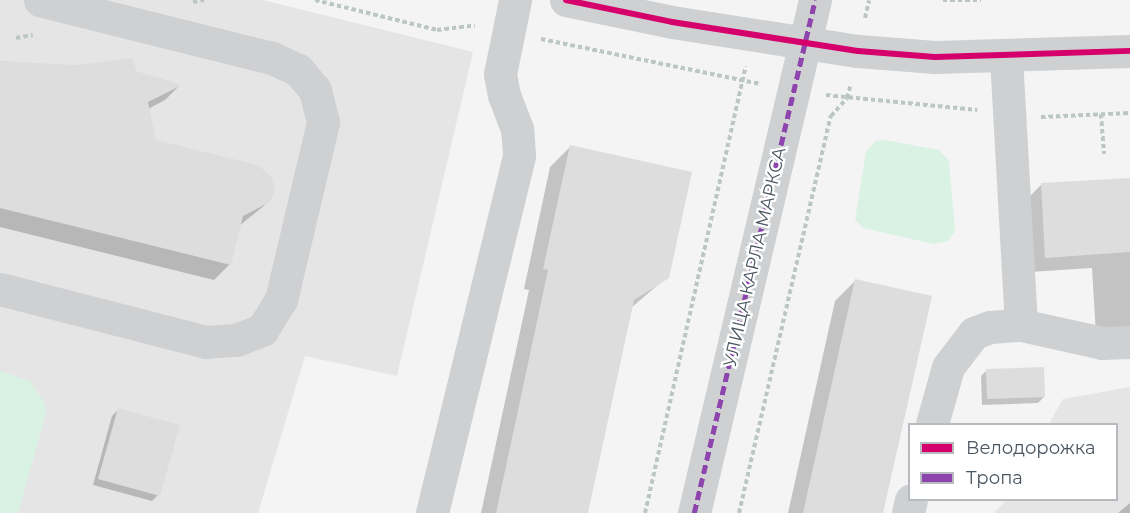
<!DOCTYPE html>
<html>
<head>
<meta charset="utf-8">
<style>
	body { margin:0 }
	#map { position:relative; width:1130px; height:513px; overflow:hidden; background:#f4f4f4; font-family:Montserrat,sans-serif }
	div>[style] { position:absolute }
	[style*='--x'] { left:calc(var(--x)*1px); top:calc(var(--y)*1px); width:calc(var(--w)*1px); rotate:calc(var(--a)*1deg) }
	.education>* { inset:0; background:#e6e5e6 }
	.green>* { inset:0; background:#d9f2e3 }
	.shadow>* { inset:0; background:#0003 }
	.building>* { inset:0; background:#ddddde }
	.path>* { height:4px; margin-top:-2px; transform-origin:0; background:repeating-linear-gradient(90deg,#bcc7c4 0 4.5px,transparent 0 7.5px) }
	.minor>* { height:33px; margin:-16.5px; padding:0 16.5px; transform-origin:16.5px; border-radius:16.5px; background:#ced0d2 }
	.quiet>* { height:4.5px; margin-top:-2.25px; transform-origin:0; background:repeating-linear-gradient(90deg,#8e44ad 0 9px,transparent 0 13.5px) }
	.cycleway>* { height:6px; margin:-3px; padding:0 3px; transform-origin:3px; border-radius:3px; background:#d6006c }
	span { translate:-50% -50%; white-space:nowrap; text-align:center; line-height:1.15; -webkit-text-stroke:4.5px #fff; paint-order:stroke }
	.street-label { font-size:18px; color:#4a5661 }
	.legend { position:absolute; left:908px; top:423px; width:210px; height:78px; box-sizing:border-box; background:#fff; border:2px solid #b7bbc0; margin:0; padding:8px 10px; list-style:none; font-size:18px; color:#4a5661 }
	.legend li { display:flex; align-items:center; gap:12px; height:30px }
	.legend b { width:30px; border:2px solid #b7bbc0 }
</style>
</head>
<body>
<div id="map">
	<div class="education">
		<div style="clip-path:polygon(0 0,263px 0,473px 52px,397px 376px,305px 356px,258px 513px,0 513px)"></div>
		<div style="clip-path:polygon(1130px 387px,1130px 513px,994px 513px,1006px 500px,1116px 500px,1116px 424px,1049px 424px,1063px 399px)"></div>
	</div>
	<div class="green">
		<div style="clip-path:polygon(885px 140px,939px 150px,949px 161px,955px 231px,948px 241px,934px 244px,863px 228px,855px 220px,866px 152px,876px 141px)"></div>
		<div style="clip-path:polygon(0 371px,30px 381px,44px 402px,46px 413px,18px 513px,0 513px)"></div>
	</div>
	<div class="shadow">
		<div style="clip-path:polygon(0 61px,135px 73px,179px 86px,165px 100px,148px 109px,154px 141px,273px 185px,265px 205px,239px 226px,230px 264px,214px 280px,0 227px)"></div>
		<div style="clip-path:polygon(570px 147px,667px 277px,631px 308px,586px 513px,481px 513px,529px 290px,524px 289px,550px 167px)"></div>
		<div style="clip-path:polygon(1130px 179px,1130px 333px,1096px 335px,1092px 268px,1030px 272px,1026px 200px,1041px 185px)"></div>
		<div style="clip-path:polygon(856px 280px,882px 513px,788px 513px,835px 301px)"></div>
		<div style="clip-path:polygon(987px 370px,1044px 397px,1038px 403px,982px 405px,981px 376px)"></div>
		<div style="clip-path:polygon(118px 410px,158px 495px,152px 501px,93px 485px,112px 416px)"></div>
		<div style="clip-path:polygon(1130px 503px,1130px 513px,1118px 513px)"></div>
	</div>
	<div class="building">
		<div style="clip-path:polygon(133px 58px,136px 71px,182px 85px,148px 102px,156px 140px,258px 165px,272px 177px,275px 191px,270px 202px,243px 216px,231px 265px,0 208px,0 61px,75px 65px)"></div>
		<div style="clip-path:polygon(570px 145px,692px 172px,669px 278px,634px 300px,588px 513px,496px 513px,548px 270px,543px 269px)"></div>
		<div style="clip-path:polygon(1130px 178px,1130px 252px,1045px 258px,1041px 183px)"></div>
		<div style="clip-path:polygon(855px 279px,932px 296px,883px 513px,803px 513px)"></div>
		<div style="clip-path:polygon(1044px 367px,1045px 397px,987px 399px,986px 369px)"></div>
		<div style="clip-path:polygon(118px 408px,180px 425px,160px 496px,98px 479px)"></div>
	</div>
	<div class="path">
		<div style="--x:315;--y:0;--w:126;--a:13.8"></div>
		<div style="--x:437;--y:30;--w:38;--a:-7"></div>
		<div style="--x:943;--y:0;--w:38;--a:0"></div>
		<div style="--x:193;--y:2;--w:11;--a:-10"></div>
		<div style="--x:865;--y:18;--w:18;--a:-77"></div>
		<div style="--x:16;--y:38;--w:17;--a:-10"></div>
		<div style="--x:541;--y:39;--w:224;--a:11.6"></div>
		<div style="--x:826;--y:95;--w:152;--a:5.7"></div>
		<div style="--x:1101;--y:114;--w:40;--a:85.7"></div>
		<div style="--x:1041;--y:117;--w:89;--a:-2.6"></div>
		<div style="--x:645;--y:513;--w:458;--a:-77.3"></div>
		<div style="--x:739;--y:513;--w:408;--a:-77"></div>
		<div style="--x:831;--y:116;--w:24;--a:-48"></div>
		<div style="--x:847;--y:98;--w:15;--a:-74"></div>
	</div>
	<div class="minor">
		<div style="--x:566;--y:0;--w:108;--a:11.7"></div>
		<div style="--x:672;--y:22;--w:188;--a:8.9"></div>
		<div style="--x:858;--y:51;--w:77;--a:4.5"></div>
		<div style="--x:935;--y:57;--w:195;--a:-1.8"></div>
		<div style="--x:1006;--y:57;--w:268;--a:86.8"></div>
		<div style="--x:0;--y:289;--w:213;--a:14.4"></div>
		<div style="--x:206;--y:342;--w:30;--a:-4"></div>
		<div style="--x:236;--y:340;--w:28;--a:-21"></div>
		<div style="--x:262;--y:330;--w:36;--a:-58"></div>
		<div style="--x:281;--y:300;--w:183;--a:-76.7"></div>
		<div style="--x:323;--y:122;--w:33;--a:-104"></div>
		<div style="--x:315;--y:90;--w:26;--a:-130"></div>
		<div style="--x:298;--y:70;--w:29;--a:-155"></div>
		<div style="--x:272;--y:58;--w:239;--a:-166"></div>
		<div style="--x:932;--y:424;--w:59;--a:-74.3"></div>
		<div style="--x:948;--y:367;--w:43;--a:-52.6"></div>
		<div style="--x:974;--y:333;--w:17;--a:-21"></div>
		<div style="--x:990;--y:327;--w:31;--a:-4"></div>
		<div style="--x:1021;--y:325;--w:83;--a:12.5"></div>
		<div style="--x:1102;--y:343;--w:28;--a:-2"></div>
		<div style="--x:432;--y:513;--w:368;--a:-76.3"></div>
		<div style="--x:519;--y:155;--w:26;--a:-94"></div>
		<div style="--x:517;--y:129;--w:36;--a:-111"></div>
		<div style="--x:504;--y:95;--w:21;--a:-101"></div>
		<div style="--x:500;--y:74;--w:76;--a:-78.5"></div>
		<div style="--x:694;--y:513;--w:527;--a:-76.73"></div>
		<div style="--x:908;--y:513;--w:13;--a:-77"></div>
	</div>
	<div class="quiet">
		<div style="--x:694;--y:513;--w:527;--a:-76.73"></div>
	</div>
	<div class="cycleway">
		<div style="--x:566;--y:0;--w:108;--a:11.7"></div>
		<div style="--x:672;--y:22;--w:188;--a:8.9"></div>
		<div style="--x:858;--y:51;--w:77;--a:4.5"></div>
		<div style="--x:935;--y:57;--w:195;--a:-1.8"></div>
	</div>
	<div class="street-label">
		<span style="left:755px;top:257px;rotate:-77deg">УЛИЦА КАРЛА МАРКСА</span>
	</div>
	<ul class="legend">
	<li><b style="height:8px;background:#d6006c"></b>Велодорожка</li>
	<li><b style="height:8px;background:#8e44ad"></b>Тропа</li>
	</ul>
</div>
</body>
</html>
